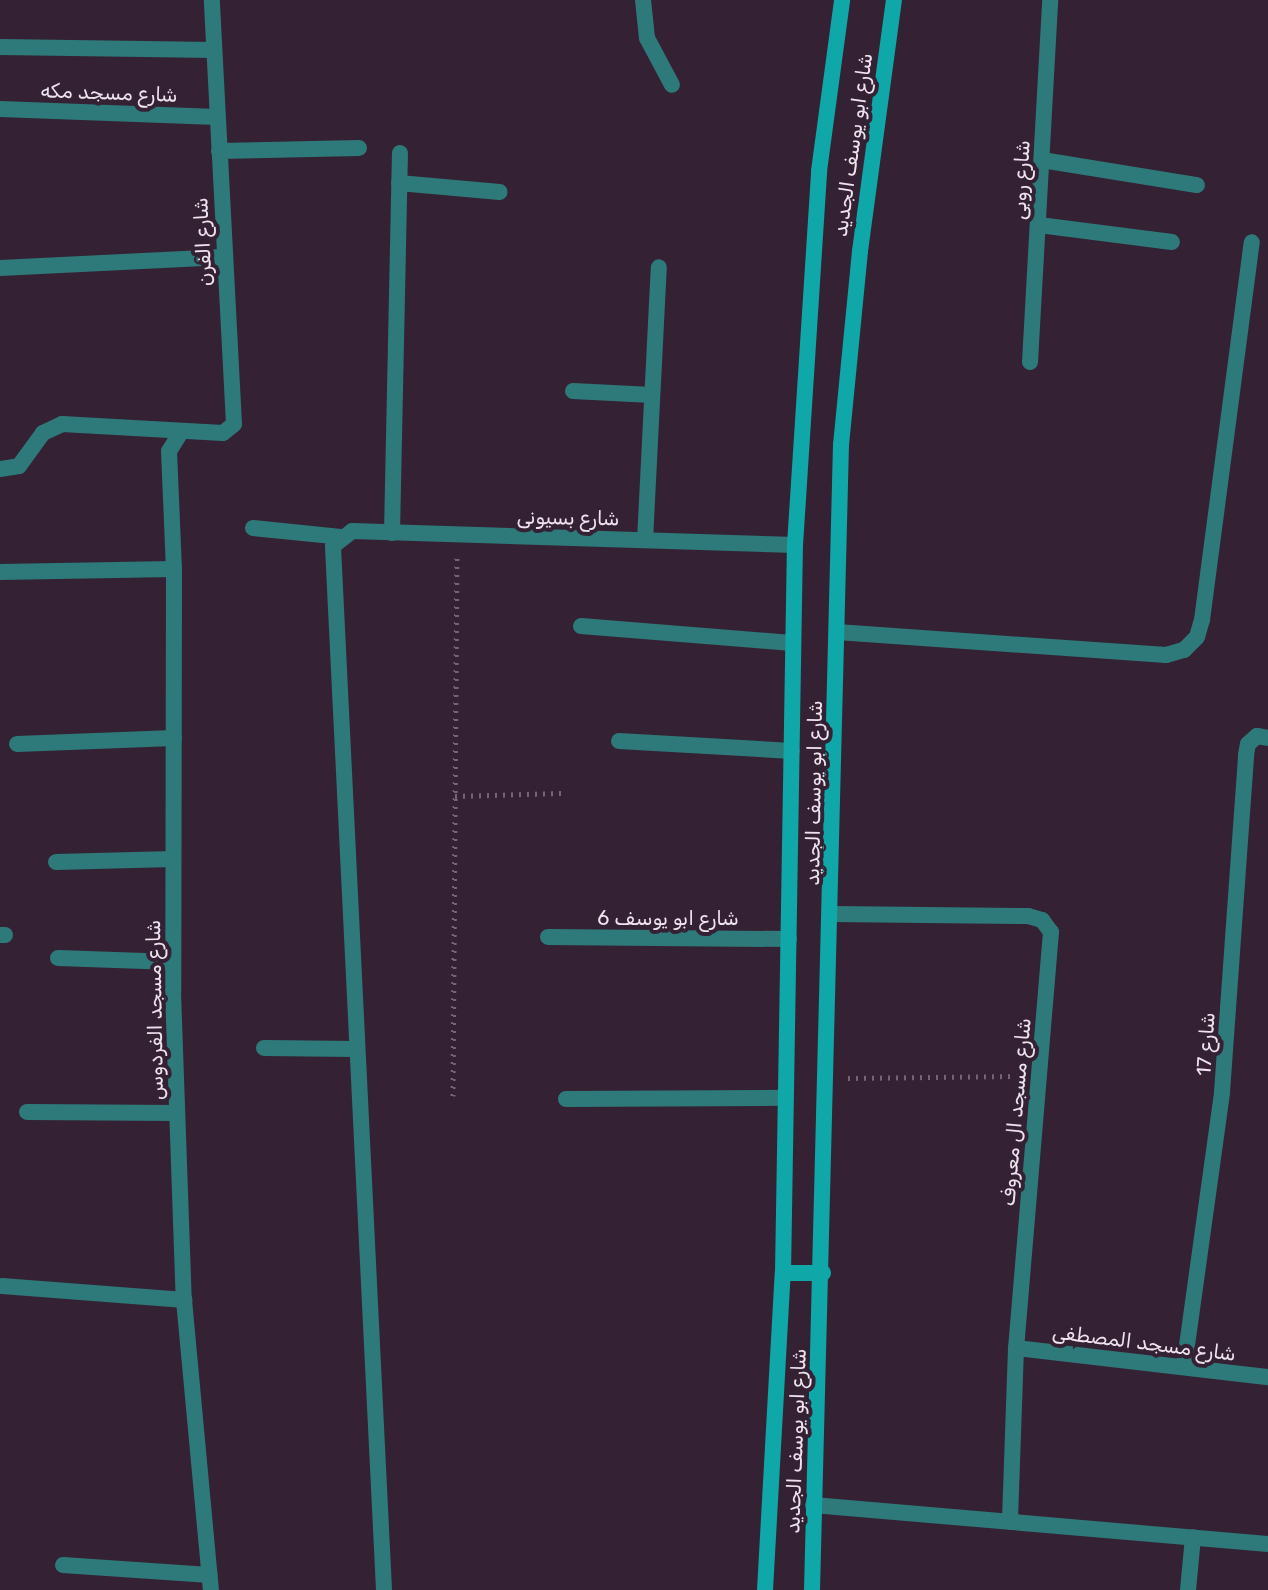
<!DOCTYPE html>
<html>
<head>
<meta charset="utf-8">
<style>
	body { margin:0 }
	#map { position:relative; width:1268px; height:1590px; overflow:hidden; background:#342234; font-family:Rubik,Vazirmatn,sans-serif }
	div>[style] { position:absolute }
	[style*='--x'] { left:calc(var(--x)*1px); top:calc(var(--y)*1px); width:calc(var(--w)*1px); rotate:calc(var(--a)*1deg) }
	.path>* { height:5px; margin-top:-2.5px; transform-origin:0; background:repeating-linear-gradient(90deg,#746474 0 2px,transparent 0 8px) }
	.street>* { height:16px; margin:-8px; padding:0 8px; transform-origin:8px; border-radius:8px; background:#2e7a7a }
	.secondary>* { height:16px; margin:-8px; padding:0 8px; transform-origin:8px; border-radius:8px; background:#10a7a9 }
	span { translate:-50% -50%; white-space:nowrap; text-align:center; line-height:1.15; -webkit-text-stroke:8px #342234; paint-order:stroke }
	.street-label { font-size:20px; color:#efe3ef }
</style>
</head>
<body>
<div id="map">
	<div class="path">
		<div style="--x:455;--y:796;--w:107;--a:-1.6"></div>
		<div style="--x:848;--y:1078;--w:170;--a:-0.7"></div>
		<div style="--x:453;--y:1096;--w:540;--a:-89.58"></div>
	</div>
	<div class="street">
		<div style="--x:643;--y:0;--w:38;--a:84"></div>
		<div style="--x:647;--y:38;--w:53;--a:62"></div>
		<div style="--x:0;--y:47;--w:214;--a:0.8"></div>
		<div style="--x:0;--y:109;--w:217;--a:2.1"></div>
		<div style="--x:219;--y:151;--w:140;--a:-1.2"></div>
		<div style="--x:1042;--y:160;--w:157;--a:9.2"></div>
		<div style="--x:399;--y:183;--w:101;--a:5.1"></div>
		<div style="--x:1039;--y:225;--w:134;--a:7.3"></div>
		<div style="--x:0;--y:268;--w:224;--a:-2.8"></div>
		<div style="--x:1030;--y:362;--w:363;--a:-86.8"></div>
		<div style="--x:573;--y:391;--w:79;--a:2.9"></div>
		<div style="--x:181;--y:432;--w:22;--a:122"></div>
		<div style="--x:169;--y:451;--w:118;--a:87.6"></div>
		<div style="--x:174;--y:569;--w:423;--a:90.1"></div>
		<div style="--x:173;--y:992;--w:308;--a:88"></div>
		<div style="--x:184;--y:1300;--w:291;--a:84.7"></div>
		<div style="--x:0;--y:469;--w:19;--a:-9"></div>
		<div style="--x:19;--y:466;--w:41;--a:-54"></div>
		<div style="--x:43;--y:433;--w:21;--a:-25"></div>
		<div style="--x:62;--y:424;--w:161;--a:3.2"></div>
		<div style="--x:223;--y:433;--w:14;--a:-39"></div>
		<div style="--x:234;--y:424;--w:425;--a:-93"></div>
		<div style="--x:253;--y:528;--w:88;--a:5.8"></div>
		<div style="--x:392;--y:533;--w:380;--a:-88.8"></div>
		<div style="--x:645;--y:540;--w:273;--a:-87.1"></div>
		<div style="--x:0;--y:572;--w:174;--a:-1"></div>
		<div style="--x:581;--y:626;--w:211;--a:4.6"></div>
		<div style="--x:837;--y:632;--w:330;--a:4"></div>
		<div style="--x:1166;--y:655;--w:19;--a:-16"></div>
		<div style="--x:1184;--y:650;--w:18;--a:-45"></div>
		<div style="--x:1197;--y:637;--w:18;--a:-74"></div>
		<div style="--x:1202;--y:620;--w:381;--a:-82.5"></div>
		<div style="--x:619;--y:741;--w:173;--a:3.3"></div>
		<div style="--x:17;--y:744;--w:157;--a:-2.2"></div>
		<div style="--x:56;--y:862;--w:117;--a:-1.5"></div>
		<div style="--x:832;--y:914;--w:196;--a:0.6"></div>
		<div style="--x:1028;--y:916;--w:15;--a:16"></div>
		<div style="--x:1042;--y:920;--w:15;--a:53"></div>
		<div style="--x:1051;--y:932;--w:417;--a:94.8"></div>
		<div style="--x:1016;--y:1348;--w:174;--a:92"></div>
		<div style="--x:0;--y:935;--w:5;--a:0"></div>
		<div style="--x:548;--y:937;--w:241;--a:0.5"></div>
		<div style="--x:58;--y:958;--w:115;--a:2"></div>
		<div style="--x:264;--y:1048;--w:91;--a:0.6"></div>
		<div style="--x:566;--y:1099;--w:219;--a:-0.3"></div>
		<div style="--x:27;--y:1112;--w:150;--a:0.4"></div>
		<div style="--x:2;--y:1286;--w:183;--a:4.4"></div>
		<div style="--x:1016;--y:1348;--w:254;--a:6.6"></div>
		<div style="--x:1184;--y:1367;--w:278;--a:-82.1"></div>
		<div style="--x:1222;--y:1092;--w:338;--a:-85.9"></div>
		<div style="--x:1246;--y:755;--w:11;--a:-80"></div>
		<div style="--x:1248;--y:744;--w:12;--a:-42"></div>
		<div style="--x:1257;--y:736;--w:11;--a:10"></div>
		<div style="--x:813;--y:1505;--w:457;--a:4.9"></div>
		<div style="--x:63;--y:1565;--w:147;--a:3.9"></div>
		<div style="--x:384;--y:1590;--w:1045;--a:-92.8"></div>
		<div style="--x:333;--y:546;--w:24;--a:-38"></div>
		<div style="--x:352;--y:531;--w:443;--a:1.8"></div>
		<div style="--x:1188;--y:1590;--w:53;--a:-84.6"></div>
	</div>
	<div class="secondary">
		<div style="--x:783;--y:1273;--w:40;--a:0"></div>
		<div style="--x:765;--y:1590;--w:318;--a:-86.8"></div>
		<div style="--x:783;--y:1273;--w:728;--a:-89.06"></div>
		<div style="--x:795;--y:545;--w:375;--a:-86.3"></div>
		<div style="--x:819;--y:171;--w:173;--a:-82.3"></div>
		<div style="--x:812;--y:1590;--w:1145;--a:-88.55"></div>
		<div style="--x:841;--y:445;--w:195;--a:-84.4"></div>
		<div style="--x:860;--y:251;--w:253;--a:-82.3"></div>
	</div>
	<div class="street-label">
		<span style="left:109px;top:93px;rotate:2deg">شارع مسجد مكه</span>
		<span style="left:853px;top:145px;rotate:-82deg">شارع ابو يوسف الجديد</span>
		<span style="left:1021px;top:180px;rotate:-87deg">شارع روبى</span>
		<span style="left:203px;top:242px;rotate:-93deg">شارع الفرن</span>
		<span style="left:568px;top:518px;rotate:1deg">شارع بسيونى</span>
		<span style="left:814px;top:793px;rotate:-89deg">شارع ابو يوسف الجديد</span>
		<span style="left:668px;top:918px">شارع ابو يوسف 6</span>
		<span style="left:155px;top:1010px;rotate:-91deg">شارع مسجد الفردوس</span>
		<span style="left:1206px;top:1044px;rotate:-86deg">شارع 17</span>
		<span style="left:1016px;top:1112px;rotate:-85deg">شارع مسجد ال معروف</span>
		<span style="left:1144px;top:1343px;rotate:7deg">شارع مسجد المصطفى</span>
		<span style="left:796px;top:1441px;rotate:-88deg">شارع ابو يوسف الجديد</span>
	</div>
</div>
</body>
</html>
